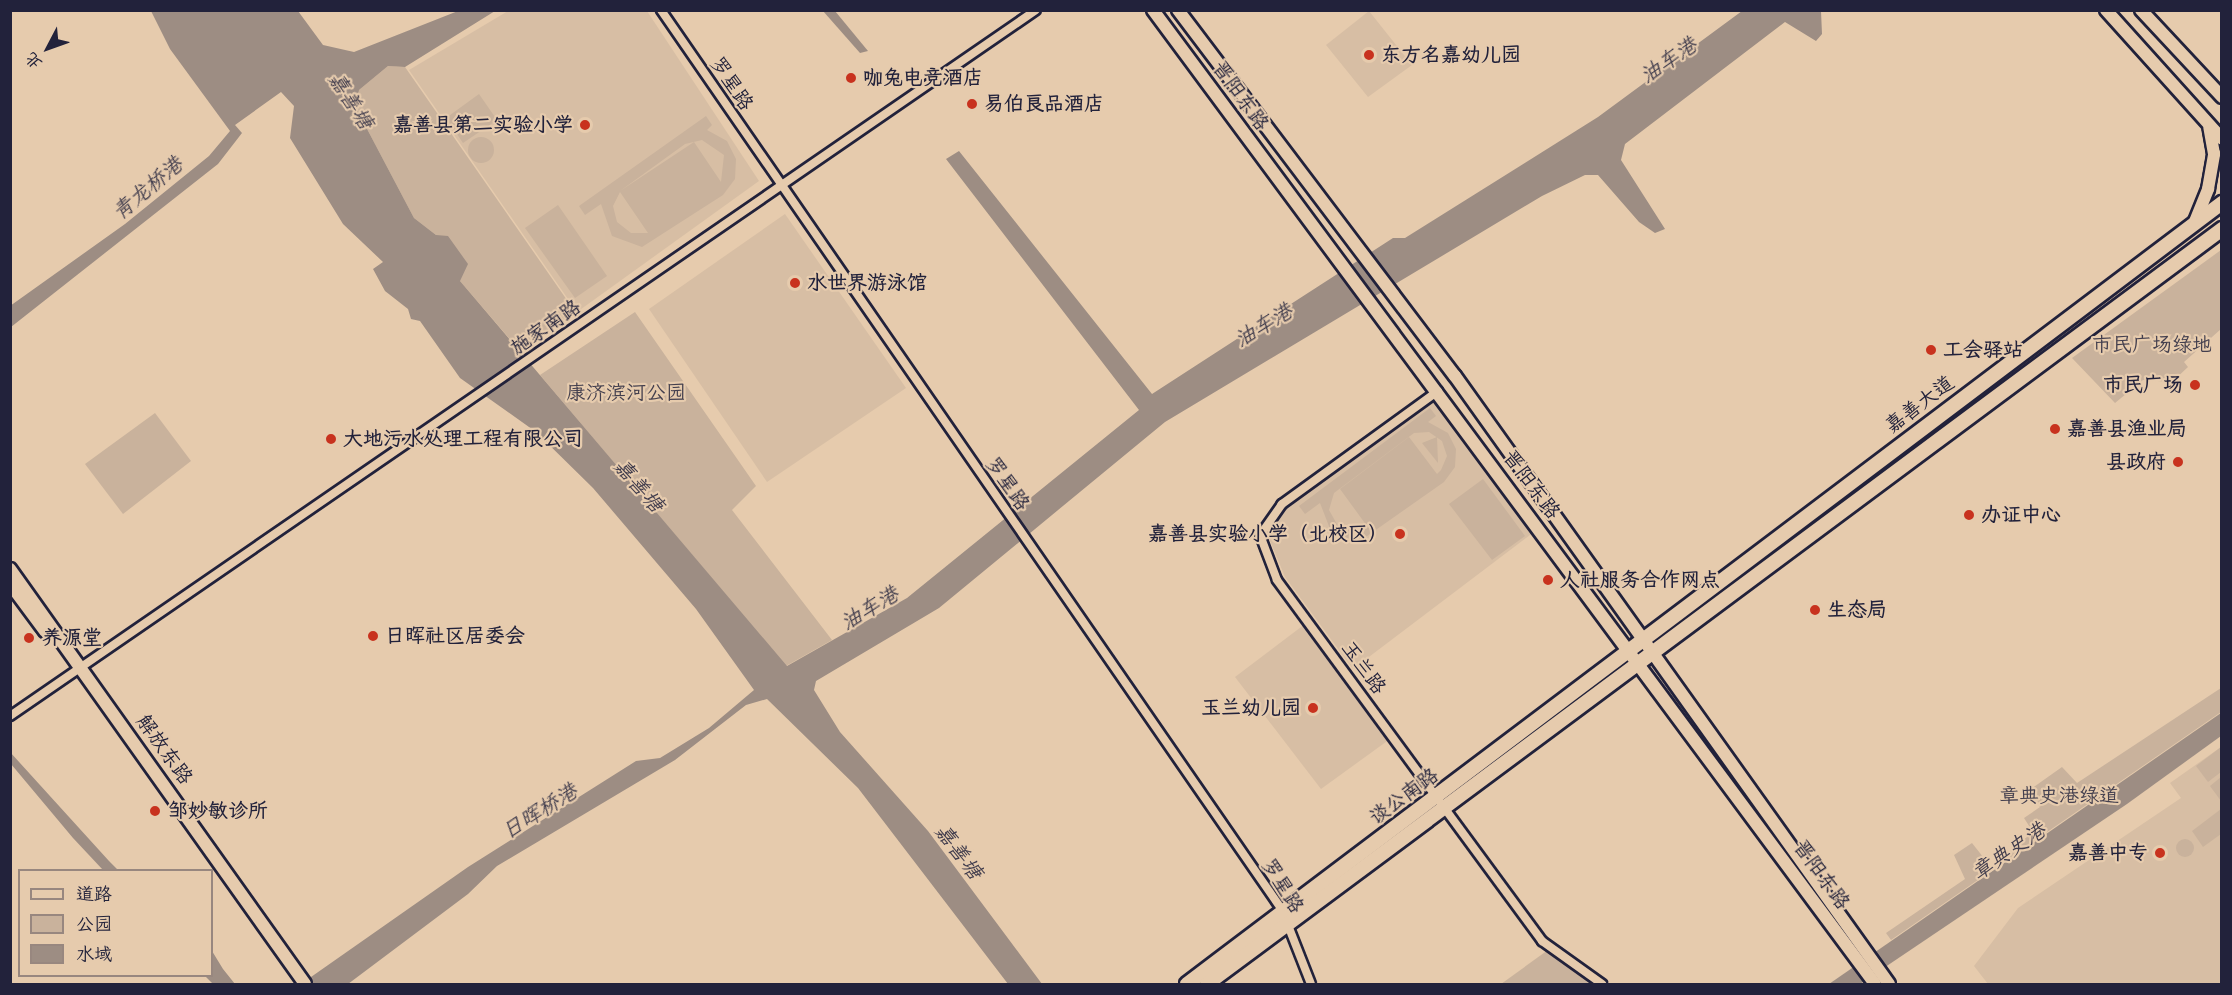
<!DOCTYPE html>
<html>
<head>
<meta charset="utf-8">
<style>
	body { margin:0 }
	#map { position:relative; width:2232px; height:995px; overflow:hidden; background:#e6cbad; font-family:Mynerve,"LXGW WenKai TC",sans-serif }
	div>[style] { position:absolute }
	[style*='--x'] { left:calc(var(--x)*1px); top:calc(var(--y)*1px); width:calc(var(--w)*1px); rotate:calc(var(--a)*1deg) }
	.built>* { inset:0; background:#d7bea4 }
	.green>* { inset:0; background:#c9b29c }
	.round { border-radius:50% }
	.water>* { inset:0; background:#9d8d83 }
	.roads { filter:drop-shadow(2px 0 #22223b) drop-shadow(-2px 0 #22223b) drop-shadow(0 2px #22223b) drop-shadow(0 -2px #22223b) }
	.street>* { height:8px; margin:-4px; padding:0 4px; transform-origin:4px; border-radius:4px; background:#e6cbad }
	.secondary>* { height:12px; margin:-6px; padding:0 6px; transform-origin:6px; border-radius:6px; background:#e6cbad }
	.primary>* { height:14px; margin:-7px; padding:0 7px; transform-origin:7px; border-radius:7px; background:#e6cbad }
	.dots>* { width:16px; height:16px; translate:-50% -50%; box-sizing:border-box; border:3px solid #e6cbad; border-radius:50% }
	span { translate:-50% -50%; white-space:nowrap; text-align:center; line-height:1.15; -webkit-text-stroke:4.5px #e6cbad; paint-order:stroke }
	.poi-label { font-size:20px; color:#22223b; font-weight:700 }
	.left { translate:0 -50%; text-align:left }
	.right { translate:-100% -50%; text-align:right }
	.street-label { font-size:20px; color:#22223b }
	.park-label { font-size:20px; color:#433f4e }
	.water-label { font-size:21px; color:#413d4d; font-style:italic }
	.frame { position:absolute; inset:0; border:12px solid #22223b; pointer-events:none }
	.legend { position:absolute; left:18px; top:869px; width:195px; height:108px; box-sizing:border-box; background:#e6cbad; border:2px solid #98877f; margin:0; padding:8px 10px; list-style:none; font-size:18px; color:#22223b }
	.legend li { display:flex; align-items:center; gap:12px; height:30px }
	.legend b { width:30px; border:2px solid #98877f }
	.north { position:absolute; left:18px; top:18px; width:60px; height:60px; -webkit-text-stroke:4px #e6cbad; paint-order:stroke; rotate:229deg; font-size:16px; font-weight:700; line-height:24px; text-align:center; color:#22223b }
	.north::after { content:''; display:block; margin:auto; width:21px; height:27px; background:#22223b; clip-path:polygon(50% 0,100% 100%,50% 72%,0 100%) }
</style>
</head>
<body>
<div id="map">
	<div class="built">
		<div style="clip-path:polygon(508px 11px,647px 11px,759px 181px,577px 312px,409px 70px)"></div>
		<div style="clip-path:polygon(1369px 11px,1412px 65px,1368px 97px,1326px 45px)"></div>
		<div style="clip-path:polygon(785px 214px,906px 388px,767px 482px,649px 309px)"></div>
		<div style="clip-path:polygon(1434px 402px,1534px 532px,1353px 669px,1285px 577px,1268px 536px,1286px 508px)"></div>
		<div style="clip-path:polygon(1305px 624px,1390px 739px,1321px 789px,1235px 677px)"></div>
		<div style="clip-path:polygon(2221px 747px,2221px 984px,1988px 984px,1974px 966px,2018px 908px,2181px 798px,2170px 783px)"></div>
	</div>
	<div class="green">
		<div style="clip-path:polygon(388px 66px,405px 67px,576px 313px,520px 351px,460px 281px,436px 235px,414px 218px,356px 108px,359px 90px)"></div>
		<div style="clip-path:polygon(479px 94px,497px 120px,463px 143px,446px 118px)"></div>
		<div style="clip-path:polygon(evenodd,706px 116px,712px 125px,707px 130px,727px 141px,736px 159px,735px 179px,723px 195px,642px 247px,612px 236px,601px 204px,585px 215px,579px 206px,706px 116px,702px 140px,724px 155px,721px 182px,694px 142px,620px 191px,685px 144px,702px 140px,706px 116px,620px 192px,648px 233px,631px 233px,617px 222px,613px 206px,620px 192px)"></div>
		<div class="round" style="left:468px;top:137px;width:26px;height:26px"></div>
		<div style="clip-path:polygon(558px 205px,607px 276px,575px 298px,525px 228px)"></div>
		<div style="clip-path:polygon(2221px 250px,2221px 329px,2184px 362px,2188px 367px,2172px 382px,2143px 380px,2115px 403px,2072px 358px)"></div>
		<div style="clip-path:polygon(635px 312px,756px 486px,732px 510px,832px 640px,786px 666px,540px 375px)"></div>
		<div style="clip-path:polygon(evenodd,1430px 408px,1436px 416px,1428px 422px,1448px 433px,1456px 449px,1455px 467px,1444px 482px,1360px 541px,1332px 534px,1320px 503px,1305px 514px,1299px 506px,1430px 408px,1414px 433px,1429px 432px,1442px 441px,1447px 456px,1441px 470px,1437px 474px,1409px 437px,1340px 489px,1367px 526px,1353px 531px,1338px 526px,1329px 510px,1334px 493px,1414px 433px)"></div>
		<div style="clip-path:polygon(155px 413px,191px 461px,123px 514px,85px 464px)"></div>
		<div style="clip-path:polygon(1437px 437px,1438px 463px,1422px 443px)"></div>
		<div style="clip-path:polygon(1483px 479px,1525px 536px,1492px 560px,1449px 504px)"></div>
		<div style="clip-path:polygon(2221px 688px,2221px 712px,1891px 940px,1886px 933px,1965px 879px,1954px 855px,1972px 843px,1991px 867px,2033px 832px,2024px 818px,2040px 807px,2028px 791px,2062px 767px,2077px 783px)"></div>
		<div style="clip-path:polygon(2221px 747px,2221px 772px,2208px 782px,2196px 766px)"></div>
		<div style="clip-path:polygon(2221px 777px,2221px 801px,2210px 786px)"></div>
		<div style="clip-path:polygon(2221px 809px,2221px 834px,2203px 847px,2192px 831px)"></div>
		<div class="round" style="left:2176px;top:839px;width:18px;height:18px"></div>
		<div style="clip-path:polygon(1548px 950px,1596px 984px,1501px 984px)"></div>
	</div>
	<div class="water">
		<div style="clip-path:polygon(151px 11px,298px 11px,323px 45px,354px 52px,458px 11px,495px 11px,405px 67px,388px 66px,359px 90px,356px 108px,414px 218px,436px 235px,448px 236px,468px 264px,460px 281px,787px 666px,907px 598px,1139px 410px,946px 159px,959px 151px,1152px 394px,1393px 238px,1405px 238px,1598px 117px,1742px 11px,1821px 11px,1822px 34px,1816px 41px,1785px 22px,1625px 144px,1621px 160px,1665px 229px,1655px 233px,1639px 222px,1598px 175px,1585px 175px,1542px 196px,1165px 422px,939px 608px,816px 681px,814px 690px,840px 732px,928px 831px,1042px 984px,1008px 984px,858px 788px,767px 699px,746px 705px,675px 760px,497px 866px,468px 894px,348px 984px,301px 984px,468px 867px,636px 761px,660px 758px,709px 728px,754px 690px,696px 609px,593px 488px,536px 432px,460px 378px,420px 321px,411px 319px,408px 309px,385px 291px,373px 269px,383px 262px,343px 224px,290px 138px,294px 106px,281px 92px,235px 125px,242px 133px,218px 164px,11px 327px,10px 306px,125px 224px,209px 156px,230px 131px,170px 49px)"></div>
		<div style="clip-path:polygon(823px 11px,835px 11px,868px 51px,860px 53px)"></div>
		<div style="clip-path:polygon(2221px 713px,2221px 736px,2127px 804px,1860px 984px,1829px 984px)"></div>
		<div style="clip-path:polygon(10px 752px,109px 861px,118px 870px,103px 870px,73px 838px,11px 764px)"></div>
		<div style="clip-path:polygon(212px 951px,223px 969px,235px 984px,213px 984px,205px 976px,212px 976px)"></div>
	</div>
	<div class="roads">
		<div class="street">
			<div style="--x:661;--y:10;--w:1093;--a:55.39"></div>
			<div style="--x:1282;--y:910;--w:79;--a:68.6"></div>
			<div style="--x:1438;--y:391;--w:193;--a:144.1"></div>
			<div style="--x:1282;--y:504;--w:38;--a:125"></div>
			<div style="--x:1260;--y:535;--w:48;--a:69.3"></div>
			<div style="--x:1277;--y:580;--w:448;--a:53.7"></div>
			<div style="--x:1542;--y:941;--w:74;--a:35.6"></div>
			<div style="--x:10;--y:716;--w:1245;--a:-34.53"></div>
		</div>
		<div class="secondary">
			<div style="--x:1153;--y:10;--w:1212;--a:53.45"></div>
			<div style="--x:1178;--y:10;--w:459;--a:52.9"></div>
			<div style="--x:1455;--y:376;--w:747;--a:54.48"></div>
			<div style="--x:2106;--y:10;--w:173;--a:48"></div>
			<div style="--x:2141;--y:10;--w:119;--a:47"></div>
			<div style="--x:2194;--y:224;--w:38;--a:-68"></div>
			<div style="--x:2208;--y:189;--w:36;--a:-80"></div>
			<div style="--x:2214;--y:154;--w:27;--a:-100"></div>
			<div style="--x:10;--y:569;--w:509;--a:54.59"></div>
			<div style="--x:10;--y:584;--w:59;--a:53.3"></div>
		</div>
		<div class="primary">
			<div style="--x:1187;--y:984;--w:1297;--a:-37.04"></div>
			<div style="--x:1207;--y:984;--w:1265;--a:-36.64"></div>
		</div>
	</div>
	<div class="dots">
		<div style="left:1369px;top:55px;background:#c8321e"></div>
		<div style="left:851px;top:78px;background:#c8321e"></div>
		<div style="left:972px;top:104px;background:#c8321e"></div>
		<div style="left:585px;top:125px;background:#c8321e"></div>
		<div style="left:795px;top:283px;background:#c8321e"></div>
		<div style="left:1931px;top:350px;background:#c8321e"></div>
		<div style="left:2195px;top:385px;background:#c8321e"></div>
		<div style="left:2055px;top:429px;background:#c8321e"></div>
		<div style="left:331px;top:439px;background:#c8321e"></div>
		<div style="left:2178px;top:462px;background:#c8321e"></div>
		<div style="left:1969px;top:515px;background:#c8321e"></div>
		<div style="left:1400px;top:534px;background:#c8321e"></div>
		<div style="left:1548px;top:580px;background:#c8321e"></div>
		<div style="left:1815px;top:610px;background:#c8321e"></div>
		<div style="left:373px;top:636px;background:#c8321e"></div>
		<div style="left:29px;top:638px;background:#c8321e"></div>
		<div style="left:1313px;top:708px;background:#c8321e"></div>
		<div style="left:155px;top:811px;background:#c8321e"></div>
		<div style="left:2160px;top:853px;background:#c8321e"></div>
	</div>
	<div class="poi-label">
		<span class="left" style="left:1381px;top:55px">东方名嘉幼儿园</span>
		<span class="left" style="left:863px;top:78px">咖兔电竞酒店</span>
		<span class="left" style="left:984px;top:104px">易伯良品酒店</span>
		<span class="right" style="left:573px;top:125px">嘉善县第二实验小学</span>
		<span class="left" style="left:807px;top:283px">水世界游泳馆</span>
		<span class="left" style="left:1943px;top:350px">工会驿站</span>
		<span class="right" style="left:2183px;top:385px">市民广场</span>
		<span class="left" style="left:2067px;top:429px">嘉善县渔业局</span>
		<span class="left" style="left:343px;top:439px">大地污水处理工程有限公司</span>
		<span class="right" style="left:2166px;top:462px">县政府</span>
		<span class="left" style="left:1981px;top:515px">办证中心</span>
		<span class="right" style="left:1388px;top:534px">嘉善县实验小学（北校区）</span>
		<span class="left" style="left:1560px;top:580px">人社服务合作网点</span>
		<span class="left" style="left:1827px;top:610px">生态局</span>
		<span class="left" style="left:385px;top:636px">日晖社区居委会</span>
		<span class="left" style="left:42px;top:638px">养源堂</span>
		<span class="right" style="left:1301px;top:708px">玉兰幼儿园</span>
		<span class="left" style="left:168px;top:811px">邹妙敏诊所</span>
		<span class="right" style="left:2148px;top:853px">嘉善中专</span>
	</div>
	<div class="street-label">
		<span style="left:731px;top:84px;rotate:56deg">罗星路</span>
		<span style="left:1240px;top:96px;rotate:54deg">晋阳东路</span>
		<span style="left:546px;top:328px;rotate:-35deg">施家南路</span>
		<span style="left:1920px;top:405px;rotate:-37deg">嘉善大道</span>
		<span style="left:1007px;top:484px;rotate:55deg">罗星路</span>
		<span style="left:1531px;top:485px;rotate:53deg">晋阳东路</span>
		<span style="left:1363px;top:668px;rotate:54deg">玉兰路</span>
		<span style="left:164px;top:750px;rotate:54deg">解放东路</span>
		<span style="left:1404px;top:797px;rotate:-36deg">谈公南路</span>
		<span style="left:1821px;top:875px;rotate:54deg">晋阳东路</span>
		<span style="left:1282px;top:886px;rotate:58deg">罗星路</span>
	</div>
	<div class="park-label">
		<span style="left:2152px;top:345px">市民广场绿地</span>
		<span style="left:626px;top:393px">康济滨河公园</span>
		<span style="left:2059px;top:796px">章典史港绿道</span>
	</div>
	<div class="water-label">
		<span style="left:1669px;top:61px;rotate:-34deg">油车港</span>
		<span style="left:350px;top:101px;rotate:57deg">嘉善塘</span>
		<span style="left:148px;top:189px;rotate:-40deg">青龙桥港</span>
		<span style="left:1264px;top:326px;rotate:-31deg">油车港</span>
		<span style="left:638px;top:486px;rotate:49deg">嘉善塘</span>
		<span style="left:870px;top:609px;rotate:-31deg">油车港</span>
		<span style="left:540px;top:812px;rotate:-32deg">日晖桥港</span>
		<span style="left:958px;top:852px;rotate:53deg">嘉善塘</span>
		<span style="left:2009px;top:852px;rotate:-34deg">章典史港</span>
	</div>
	<div class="frame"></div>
	<ul class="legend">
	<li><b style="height:8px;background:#e6cbad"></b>道路</li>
	<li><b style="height:16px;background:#c9b29c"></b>公园</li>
	<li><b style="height:16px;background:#9d8d83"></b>水域</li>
	</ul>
	<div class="north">北</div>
</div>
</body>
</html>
